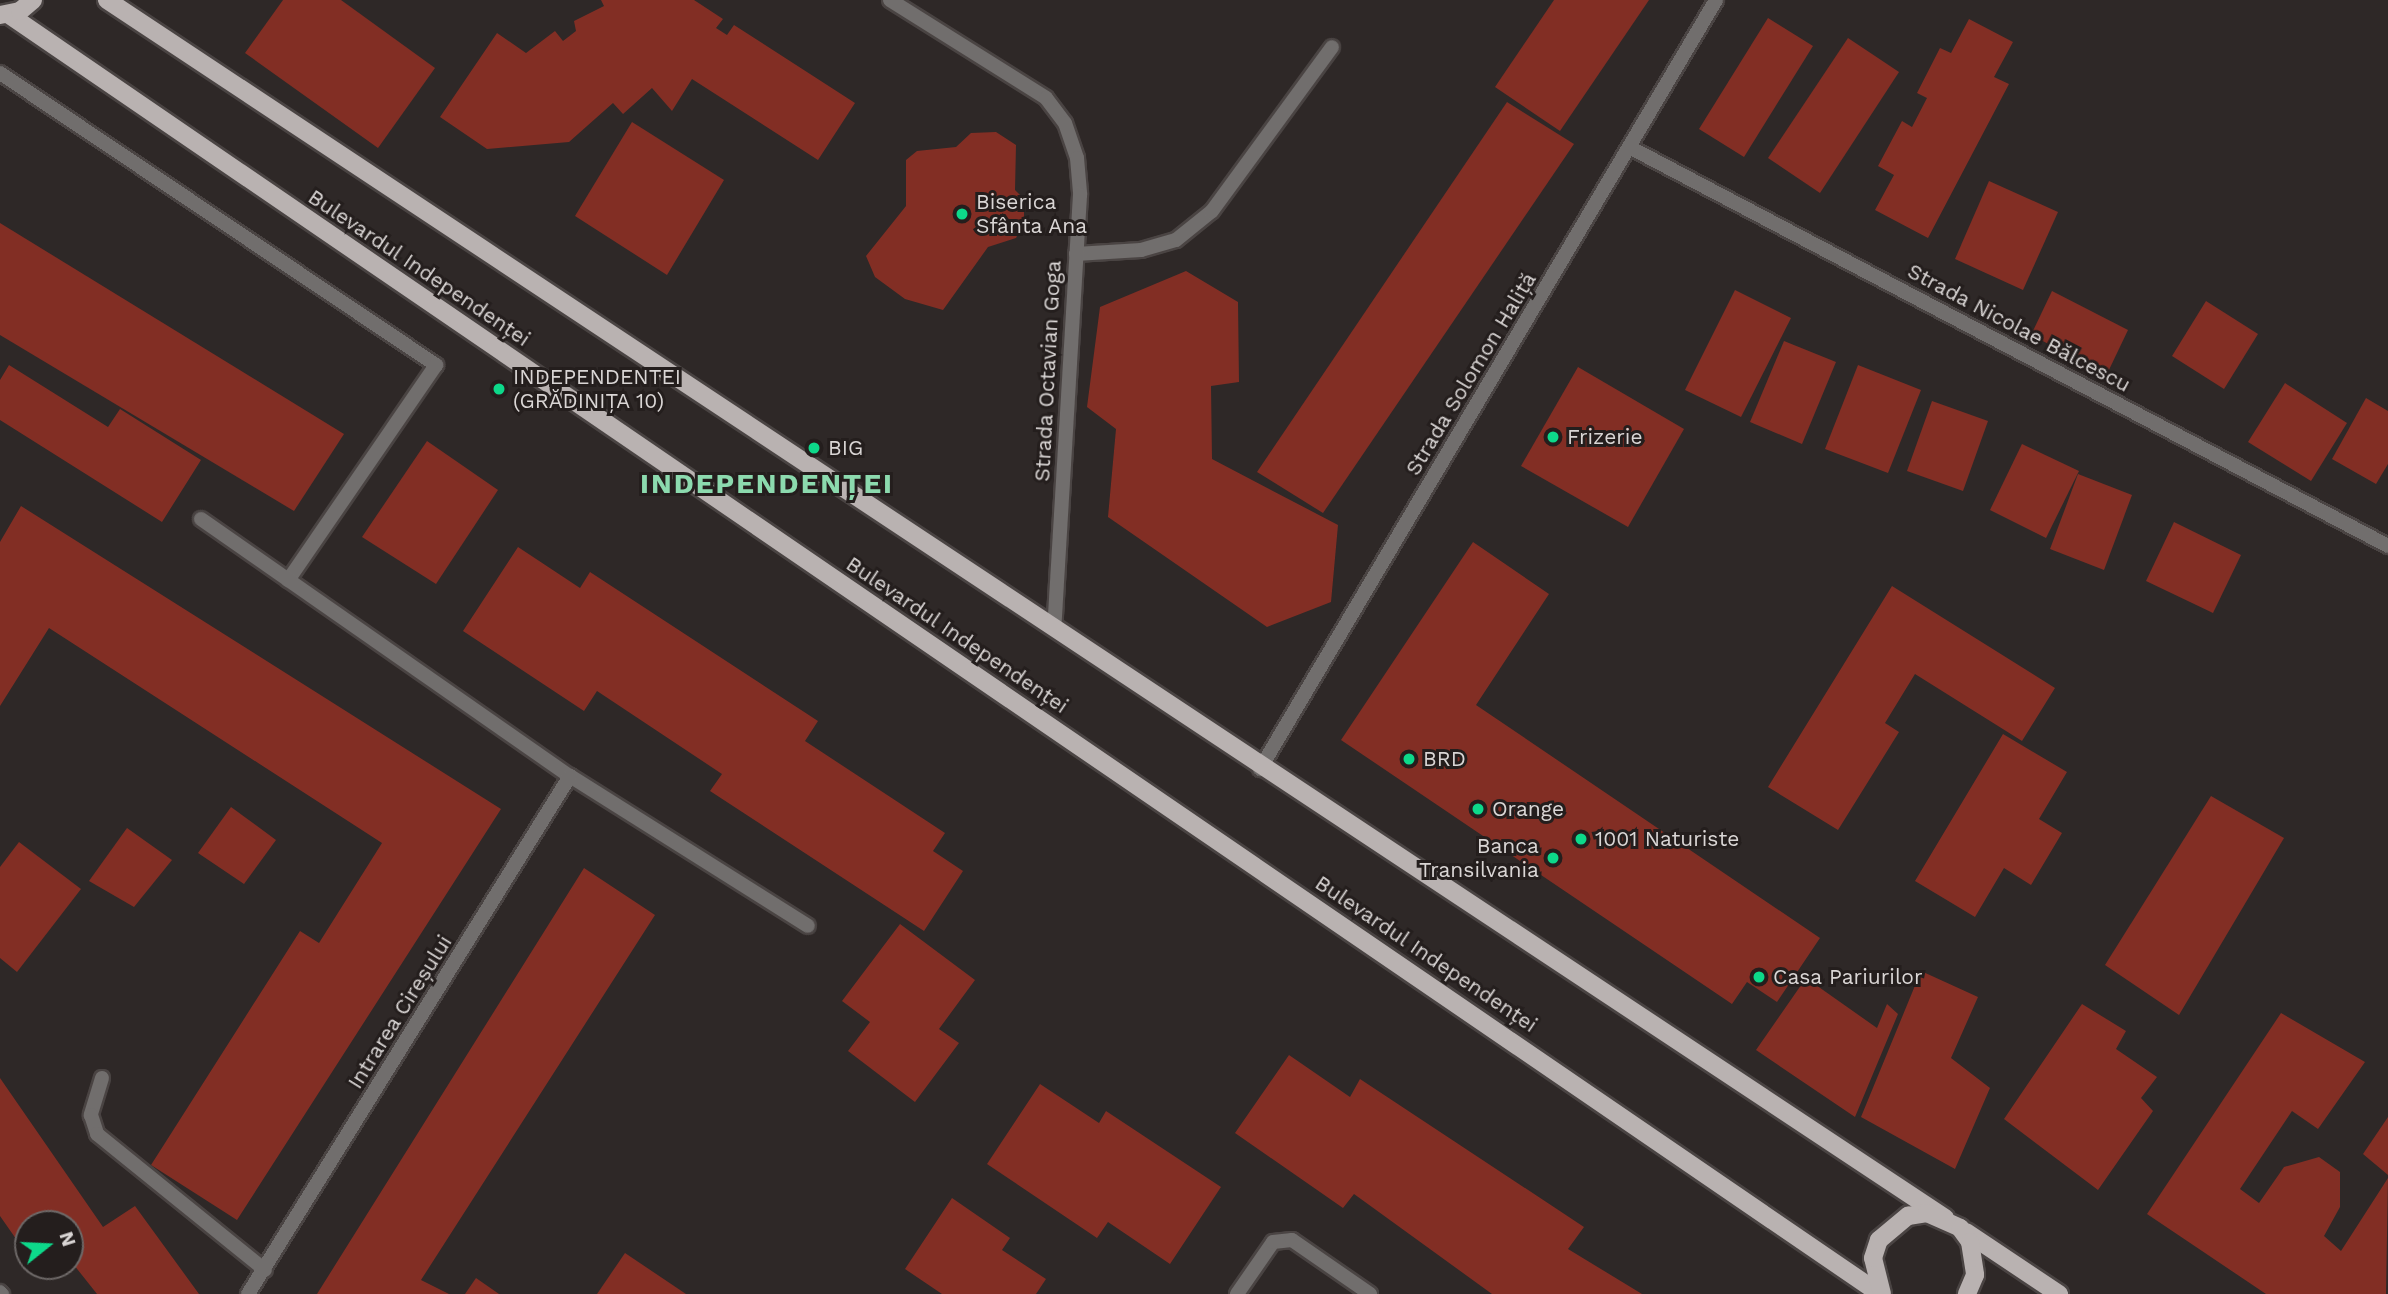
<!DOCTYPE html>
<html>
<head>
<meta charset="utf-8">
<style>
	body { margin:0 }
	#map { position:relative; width:2388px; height:1294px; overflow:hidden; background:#2e2827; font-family:"Work Sans",sans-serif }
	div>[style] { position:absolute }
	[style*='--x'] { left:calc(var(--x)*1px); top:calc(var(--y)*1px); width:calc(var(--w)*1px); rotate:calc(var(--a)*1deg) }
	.building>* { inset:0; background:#822e24 }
	.roads { filter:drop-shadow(2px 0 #4a4443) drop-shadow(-2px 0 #4a4443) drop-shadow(0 2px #4a4443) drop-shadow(0 -2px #4a4443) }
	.service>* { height:14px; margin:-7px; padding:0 7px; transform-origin:7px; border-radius:7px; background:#716e6d }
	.minor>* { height:14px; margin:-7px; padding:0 7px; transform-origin:7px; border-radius:7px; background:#716e6d }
	.primary>* { height:18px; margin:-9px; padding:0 9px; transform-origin:9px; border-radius:9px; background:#b9b2b1 }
	.dots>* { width:19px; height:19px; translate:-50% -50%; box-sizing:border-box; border:4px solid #241e1d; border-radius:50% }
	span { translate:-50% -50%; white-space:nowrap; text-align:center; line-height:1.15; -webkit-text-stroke:6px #241e1d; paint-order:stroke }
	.poi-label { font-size:21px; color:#dad6d5 }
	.left { translate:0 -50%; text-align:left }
	.right { translate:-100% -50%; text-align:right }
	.street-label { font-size:21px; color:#dad6d5 }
	.district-label { font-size:28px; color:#8cdaae; font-weight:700; letter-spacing:2px }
	.north { position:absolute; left:14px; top:1210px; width:70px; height:70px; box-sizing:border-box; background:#241e1d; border:2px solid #6d6867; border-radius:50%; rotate:72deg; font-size:19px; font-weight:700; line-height:28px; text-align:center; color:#dad6d5 }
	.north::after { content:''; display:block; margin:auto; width:24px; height:32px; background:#0dd98a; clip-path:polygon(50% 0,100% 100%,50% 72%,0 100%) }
</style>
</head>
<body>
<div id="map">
	<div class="building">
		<div style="clip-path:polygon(283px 0,341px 0,435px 68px,378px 148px,245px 53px)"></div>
		<div style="clip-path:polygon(601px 0,694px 0,723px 19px,716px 28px,727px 35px,734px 25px,855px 103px,818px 160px,692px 79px,672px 111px,652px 88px,623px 114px,613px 103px,569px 142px,487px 149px,440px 117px,497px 33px,526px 53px,555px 31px,563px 41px,576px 31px,574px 21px,604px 6px)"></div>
		<div style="clip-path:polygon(1554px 0,1649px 0,1560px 131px,1495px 87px)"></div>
		<div style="clip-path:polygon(1768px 18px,1813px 46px,1744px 157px,1699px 129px)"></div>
		<div style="clip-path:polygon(1969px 19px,2013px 42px,1994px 77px,2009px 84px,1928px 238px,1875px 210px,1894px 175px,1878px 166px,1902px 121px,1912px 127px,1927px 98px,1917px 93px,1940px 48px,1951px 53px)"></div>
		<div style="clip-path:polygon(1848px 38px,1899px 72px,1820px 193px,1768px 158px)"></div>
		<div style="clip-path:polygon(1507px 102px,1574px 144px,1323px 513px,1257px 472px)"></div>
		<div style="clip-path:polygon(632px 122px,724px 180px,667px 275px,575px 216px)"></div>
		<div style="clip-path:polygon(996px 132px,1016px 145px,1015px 190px,1024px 199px,1024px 222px,1016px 238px,988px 247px,943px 310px,905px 299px,875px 277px,866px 256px,906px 206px,906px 160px,917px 151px,956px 147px,971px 133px)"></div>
		<div style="clip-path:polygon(1989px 181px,2058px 212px,2023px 290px,1955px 259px)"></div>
		<div style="clip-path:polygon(0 223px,344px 434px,294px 511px,0 335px)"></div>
		<div style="clip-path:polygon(1186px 271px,1238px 302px,1239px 382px,1211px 386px,1212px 459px,1338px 525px,1331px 602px,1267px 627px,1108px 517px,1116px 429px,1087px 407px,1100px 307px)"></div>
		<div style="clip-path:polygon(1735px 290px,1791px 318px,1741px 417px,1685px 390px)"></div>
		<div style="clip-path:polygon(2052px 291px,2128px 330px,2107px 374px,2031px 335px)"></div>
		<div style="clip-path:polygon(2206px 301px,2258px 334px,2224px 389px,2172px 356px)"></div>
		<div style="clip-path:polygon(1784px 341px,1836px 362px,1802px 444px,1750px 422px)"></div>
		<div style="clip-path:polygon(9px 365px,108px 427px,120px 409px,201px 460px,162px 522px,0 420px,0 380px)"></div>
		<div style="clip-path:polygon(1858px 365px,1921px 390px,1888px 473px,1825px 449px)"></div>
		<div style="clip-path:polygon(1578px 367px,1684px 429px,1628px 527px,1521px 466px)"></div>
		<div style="clip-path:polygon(2285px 383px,2347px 423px,2311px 481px,2248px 442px)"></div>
		<div style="clip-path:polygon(2366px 398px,2388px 411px,2388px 464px,2376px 484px,2332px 459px)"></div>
		<div style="clip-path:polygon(1932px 401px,1988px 421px,1963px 491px,1907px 471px)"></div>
		<div style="clip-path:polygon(427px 441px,498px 490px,436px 584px,362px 537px)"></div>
		<div style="clip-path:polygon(2022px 444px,2079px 471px,2046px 538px,1990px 510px)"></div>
		<div style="clip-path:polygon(2078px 474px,2132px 495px,2104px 570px,2050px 549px)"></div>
		<div style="clip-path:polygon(21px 506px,501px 809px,237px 1220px,151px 1165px,300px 931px,319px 943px,382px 843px,49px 628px,0 706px,0 542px)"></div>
		<div style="clip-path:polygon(2174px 522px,2241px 555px,2213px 613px,2146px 581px)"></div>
		<div style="clip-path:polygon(1473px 542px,1549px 594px,1476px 705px,1820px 938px,1777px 1002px,1747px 982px,1732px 1004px,1341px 740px)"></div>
		<div style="clip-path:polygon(518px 547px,580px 588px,590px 572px,818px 721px,805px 741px,945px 833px,933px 851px,963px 871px,924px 931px,710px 791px,722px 774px,597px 691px,584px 711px,463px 631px)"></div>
		<div style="clip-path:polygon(1892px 586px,2055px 688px,2022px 741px,1915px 674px,1885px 723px,1899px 732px,1838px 830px,1768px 787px)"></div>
		<div style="clip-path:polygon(2003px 734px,2067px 772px,2039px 819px,2062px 833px,2031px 885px,2004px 868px,1975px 917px,1915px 881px)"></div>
		<div style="clip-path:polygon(2211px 796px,2284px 838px,2179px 1015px,2105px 965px)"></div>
		<div style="clip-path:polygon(231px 807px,276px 840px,244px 884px,198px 853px)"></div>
		<div style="clip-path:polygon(127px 828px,172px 860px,134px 907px,89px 881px)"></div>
		<div style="clip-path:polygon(19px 842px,81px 889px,17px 972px,0 958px,0 867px)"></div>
		<div style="clip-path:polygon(584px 868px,655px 915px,421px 1280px,449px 1294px,317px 1294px)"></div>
		<div style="clip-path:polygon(900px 924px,975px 980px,939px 1029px,959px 1043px,915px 1102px,848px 1051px,870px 1022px,842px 1001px)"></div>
		<div style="clip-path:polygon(1921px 971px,1978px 997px,1951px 1058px,1990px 1088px,1955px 1169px,1861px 1117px)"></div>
		<div style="clip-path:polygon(1806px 978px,1877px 1028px,1887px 1004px,1898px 1014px,1855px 1117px,1756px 1050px)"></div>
		<div style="clip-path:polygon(2082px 1004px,2126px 1031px,2116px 1049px,2157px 1077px,2141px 1098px,2153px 1111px,2098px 1190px,2004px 1119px)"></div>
		<div style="clip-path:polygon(2281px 1013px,2365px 1062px,2318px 1129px,2292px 1111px,2240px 1189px,2259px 1203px,2284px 1167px,2319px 1157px,2340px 1172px,2340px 1207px,2324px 1236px,2341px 1251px,2388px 1178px,2386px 1294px,2266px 1294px,2147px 1214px)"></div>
		<div style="clip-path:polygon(1289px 1055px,1350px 1097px,1360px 1079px,1584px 1227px,1568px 1249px,1642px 1294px,1492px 1294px,1354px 1194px,1343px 1208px,1235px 1133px)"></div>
		<div style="clip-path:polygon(0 1078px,103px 1227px,135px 1206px,199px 1294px,97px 1294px,70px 1260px,70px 1224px,28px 1224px,28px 1256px,0 1216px)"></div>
		<div style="clip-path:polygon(1040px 1084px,1099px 1123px,1106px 1111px,1221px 1187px,1170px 1264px,1108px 1222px,1097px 1238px,987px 1164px)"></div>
		<div style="clip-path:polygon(2388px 1117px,2388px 1175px,2363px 1154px)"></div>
		<div style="clip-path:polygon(952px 1198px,1010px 1238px,1002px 1250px,1046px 1279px,1036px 1294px,942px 1294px,905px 1269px)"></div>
		<div style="clip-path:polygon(625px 1253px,686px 1294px,597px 1294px)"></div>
		<div style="clip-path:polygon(35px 1266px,61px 1266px,44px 1278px)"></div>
		<div style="clip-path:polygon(476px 1278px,499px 1294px,465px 1294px)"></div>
	</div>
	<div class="roads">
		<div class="service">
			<div style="--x:0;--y:73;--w:525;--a:33.81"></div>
			<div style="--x:436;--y:365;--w:261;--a:124.5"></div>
			<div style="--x:1076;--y:254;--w:65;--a:-3.5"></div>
			<div style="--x:1141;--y:250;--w:36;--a:-16"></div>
			<div style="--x:1176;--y:240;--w:46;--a:-38.9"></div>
			<div style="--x:1212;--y:211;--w:203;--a:-53.8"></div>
		</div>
		<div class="minor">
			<div style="--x:890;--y:0;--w:184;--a:32.1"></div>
			<div style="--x:1046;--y:98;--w:31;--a:53"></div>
			<div style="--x:1065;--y:123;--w:37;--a:71"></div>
			<div style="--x:1077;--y:158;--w:37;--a:85"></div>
			<div style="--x:1080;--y:195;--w:434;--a:93.4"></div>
			<div style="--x:1631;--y:148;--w:855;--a:27.73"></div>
			<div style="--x:201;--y:519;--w:450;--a:34.9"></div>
			<div style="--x:570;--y:776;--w:281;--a:32.2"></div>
			<div style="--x:1260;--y:769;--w:894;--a:-59.33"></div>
			<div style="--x:102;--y:1078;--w:39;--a:107"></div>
			<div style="--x:91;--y:1115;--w:20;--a:72"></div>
			<div style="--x:97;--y:1134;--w:216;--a:39"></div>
			<div style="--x:0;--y:1292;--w:3;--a:45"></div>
			<div style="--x:248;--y:1294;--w:610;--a:-58.13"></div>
			<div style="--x:1237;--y:1294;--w:63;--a:-55.3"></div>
			<div style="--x:1273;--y:1242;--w:19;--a:-6"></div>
			<div style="--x:1292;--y:1240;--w:95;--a:34.7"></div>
		</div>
		<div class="primary">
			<div style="--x:107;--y:0;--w:2205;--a:33.53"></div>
			<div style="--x:8;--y:14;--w:2268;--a:34.36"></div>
			<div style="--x:0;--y:15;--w:20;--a:-11"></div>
			<div style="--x:20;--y:11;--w:17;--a:-40"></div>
			<div style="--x:1966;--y:1232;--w:112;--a:33.7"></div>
			<div style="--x:1882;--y:1294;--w:37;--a:-104"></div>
			<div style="--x:1873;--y:1258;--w:19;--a:-72"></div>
			<div style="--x:1879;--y:1240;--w:38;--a:-40"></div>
			<div style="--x:1908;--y:1216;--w:19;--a:-9"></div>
			<div style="--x:1927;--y:1213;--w:36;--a:24"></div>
			<div style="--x:1960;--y:1228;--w:17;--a:54"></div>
			<div style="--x:1970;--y:1242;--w:33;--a:81"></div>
			<div style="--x:1975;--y:1275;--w:21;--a:113"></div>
		</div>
	</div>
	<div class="dots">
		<div style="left:962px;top:214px;background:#0dd98a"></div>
		<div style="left:499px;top:389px;background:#0dd98a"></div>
		<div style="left:1553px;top:437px;background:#0dd98a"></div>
		<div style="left:814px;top:448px;background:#0dd98a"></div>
		<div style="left:1409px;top:759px;background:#0dd98a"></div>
		<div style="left:1478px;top:809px;background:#0dd98a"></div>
		<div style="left:1581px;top:839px;background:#0dd98a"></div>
		<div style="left:1553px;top:858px;background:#0dd98a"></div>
		<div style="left:1759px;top:977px;background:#0dd98a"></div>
	</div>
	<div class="poi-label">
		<span class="left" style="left:976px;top:214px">Biserica<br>Sfânta Ana</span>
		<span class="left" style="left:513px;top:389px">INDEPENDENTEI<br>(GRĂDINIȚA 10)</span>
		<span class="left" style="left:1567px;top:437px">Frizerie</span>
		<span class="left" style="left:828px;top:448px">BIG</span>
		<span class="left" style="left:1423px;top:759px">BRD</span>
		<span class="left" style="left:1492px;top:809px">Orange</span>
		<span class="left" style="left:1595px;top:839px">1001 Naturiste</span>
		<span class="right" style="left:1539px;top:858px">Banca<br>Transilvania</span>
		<span class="left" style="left:1773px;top:977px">Casa Pariurilor</span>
	</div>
	<div class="street-label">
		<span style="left:419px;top:268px;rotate:34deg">Bulevardul Independenței</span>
		<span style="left:2019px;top:328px;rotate:28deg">Strada Nicolae Bălcescu</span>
		<span style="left:1048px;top:371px;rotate:-87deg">Strada Octavian Goga</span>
		<span style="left:1471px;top:374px;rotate:-59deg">Strada Solomon Haliță</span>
		<span style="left:957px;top:635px;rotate:34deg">Bulevardul Independenței</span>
		<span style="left:1426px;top:954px;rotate:34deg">Bulevardul Independenței</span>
		<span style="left:400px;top:1012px;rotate:-58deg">Intrarea Cireșului</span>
	</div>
	<div class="district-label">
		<span style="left:767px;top:484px">INDEPENDENȚEI</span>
	</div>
	<div class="north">N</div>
</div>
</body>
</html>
